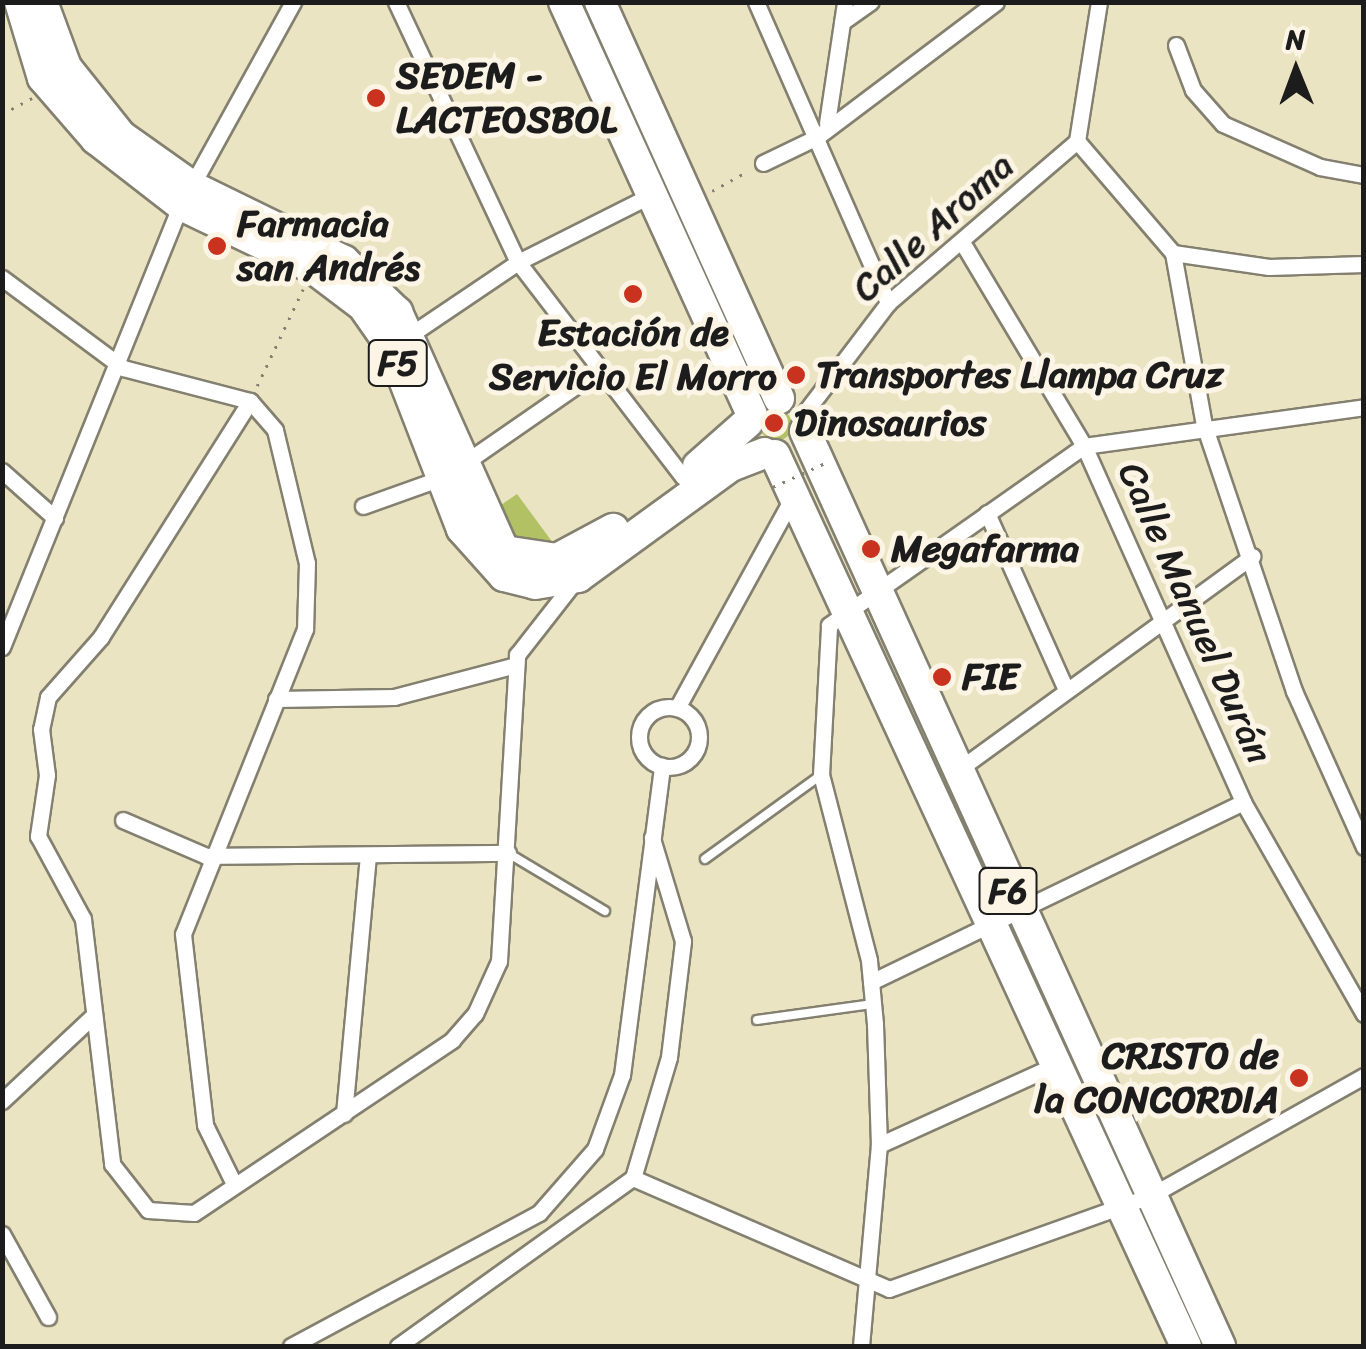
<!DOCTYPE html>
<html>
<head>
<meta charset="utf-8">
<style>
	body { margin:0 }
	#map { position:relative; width:1366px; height:1349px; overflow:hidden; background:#ebe4c3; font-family:Sriracha,sans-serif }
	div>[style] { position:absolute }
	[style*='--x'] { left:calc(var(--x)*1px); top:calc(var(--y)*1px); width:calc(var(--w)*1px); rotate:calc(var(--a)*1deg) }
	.green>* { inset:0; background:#b2c163 }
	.round { border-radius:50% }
	.path>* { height:2.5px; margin-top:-1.25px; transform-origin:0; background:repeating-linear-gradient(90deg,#848070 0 2.5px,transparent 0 10.5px) }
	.roads { filter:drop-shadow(2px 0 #848070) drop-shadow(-2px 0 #848070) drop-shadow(0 2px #848070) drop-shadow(0 -2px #848070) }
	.lane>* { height:8px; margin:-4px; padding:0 4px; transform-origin:4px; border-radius:4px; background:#fff }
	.street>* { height:15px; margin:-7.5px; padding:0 7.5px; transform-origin:7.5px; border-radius:7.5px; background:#fff }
	.street>.ring { margin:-7.5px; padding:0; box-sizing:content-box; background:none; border:15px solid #fff; border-radius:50% }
	.highway>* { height:30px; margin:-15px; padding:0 15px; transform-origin:15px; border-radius:15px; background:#fff }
	.path-bridge>* { height:2.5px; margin-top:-1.25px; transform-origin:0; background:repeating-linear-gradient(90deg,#848070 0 2.5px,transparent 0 10.5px) }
	.dots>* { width:28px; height:28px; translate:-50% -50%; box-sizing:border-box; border:5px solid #fcf5e5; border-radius:50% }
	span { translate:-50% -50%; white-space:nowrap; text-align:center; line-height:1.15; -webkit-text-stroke:10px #fcf5e5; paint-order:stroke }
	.shield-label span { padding:2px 8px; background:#fcf5e5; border:2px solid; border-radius:8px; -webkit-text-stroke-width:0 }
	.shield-label { font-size:35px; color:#1c1c1c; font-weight:700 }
	.poi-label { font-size:38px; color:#1c1c1c; font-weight:700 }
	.left { translate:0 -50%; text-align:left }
	.right { translate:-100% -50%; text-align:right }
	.street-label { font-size:38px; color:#1c1c1c }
	.frame { position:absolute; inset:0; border:5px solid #1c1c1c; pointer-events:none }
	.north { position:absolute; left:1246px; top:20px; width:100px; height:100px; -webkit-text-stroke:8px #fcf5e5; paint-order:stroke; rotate:359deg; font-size:28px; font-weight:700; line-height:40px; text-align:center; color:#1c1c1c }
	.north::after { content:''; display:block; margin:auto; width:35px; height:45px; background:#1c1c1c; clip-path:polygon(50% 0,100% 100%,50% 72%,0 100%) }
</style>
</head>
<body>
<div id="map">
	<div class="green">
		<div class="round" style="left:760px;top:409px;width:32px;height:32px"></div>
		<div style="clip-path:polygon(517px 494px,556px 547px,515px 543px,491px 512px)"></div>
	</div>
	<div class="path">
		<div style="--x:2;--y:114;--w:34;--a:-28"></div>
		<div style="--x:712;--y:191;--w:41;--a:-29.1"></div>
		<div style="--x:257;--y:386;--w:107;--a:-64.6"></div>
	</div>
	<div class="roads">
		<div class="lane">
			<div style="--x:508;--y:853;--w:113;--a:30.9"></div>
			<div style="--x:705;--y:859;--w:143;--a:-35.9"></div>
			<div style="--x:757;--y:1020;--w:117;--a:-7.9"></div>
		</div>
		<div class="street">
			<div style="--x:396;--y:2;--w:287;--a:64.9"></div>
			<div style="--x:518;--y:262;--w:271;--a:52.5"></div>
			<div style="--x:756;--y:2;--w:329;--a:66.3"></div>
			<div style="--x:1099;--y:2;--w:141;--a:99"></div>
			<div style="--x:1077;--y:141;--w:148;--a:49.4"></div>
			<div style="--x:1173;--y:253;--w:175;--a:79.8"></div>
			<div style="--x:1204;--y:425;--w:281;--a:71.3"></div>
			<div style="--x:1294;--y:691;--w:171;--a:65.8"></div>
			<div style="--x:842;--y:22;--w:35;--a:-35"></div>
			<div style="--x:1176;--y:45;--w:48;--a:69.3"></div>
			<div style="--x:1193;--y:90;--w:45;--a:48.6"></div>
			<div style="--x:1223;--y:124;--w:106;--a:23.9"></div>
			<div style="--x:1320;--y:167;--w:45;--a:10.3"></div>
			<div style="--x:827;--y:123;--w:122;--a:-81.5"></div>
			<div style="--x:763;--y:163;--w:60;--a:-25.7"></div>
			<div style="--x:817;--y:137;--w:224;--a:-37"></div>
			<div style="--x:962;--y:242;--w:238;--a:59.1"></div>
			<div style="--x:1084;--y:446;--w:390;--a:65.9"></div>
			<div style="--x:1243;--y:802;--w:244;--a:60.3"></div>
			<div style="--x:1173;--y:253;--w:97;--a:8.3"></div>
			<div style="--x:1269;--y:267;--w:95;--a:-1.8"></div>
			<div style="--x:2;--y:278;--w:151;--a:36.6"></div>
			<div style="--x:123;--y:368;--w:131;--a:14.6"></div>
			<div style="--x:250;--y:401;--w:38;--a:49"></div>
			<div style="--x:275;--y:430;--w:137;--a:76.5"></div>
			<div style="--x:307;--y:563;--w:66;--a:91.7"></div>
			<div style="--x:305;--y:629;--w:328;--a:111.8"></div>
			<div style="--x:183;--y:934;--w:192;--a:83.4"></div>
			<div style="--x:205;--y:1125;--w:66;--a:63.8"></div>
			<div style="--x:404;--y:339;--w:138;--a:-34"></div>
			<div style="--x:518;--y:262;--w:153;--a:-26.7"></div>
			<div style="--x:250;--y:401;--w:279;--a:122.3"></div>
			<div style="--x:101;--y:637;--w:80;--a:131.5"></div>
			<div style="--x:48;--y:697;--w:33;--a:102"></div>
			<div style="--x:41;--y:729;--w:46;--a:82.6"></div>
			<div style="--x:47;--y:775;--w:62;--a:98.4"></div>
			<div style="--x:38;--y:836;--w:94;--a:61.5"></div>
			<div style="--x:83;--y:919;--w:247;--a:83.2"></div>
			<div style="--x:112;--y:1164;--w:58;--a:52"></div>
			<div style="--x:148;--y:1210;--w:46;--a:3.7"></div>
			<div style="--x:194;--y:1213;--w:311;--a:-33.8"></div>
			<div style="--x:452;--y:1040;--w:35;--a:-49"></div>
			<div style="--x:475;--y:1014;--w:58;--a:-65.6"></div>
			<div style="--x:499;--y:961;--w:307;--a:-86.6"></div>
			<div style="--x:517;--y:655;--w:99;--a:-52"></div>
			<div style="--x:803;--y:415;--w:141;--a:-52.8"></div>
			<div style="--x:888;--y:303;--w:249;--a:-40.6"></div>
			<div style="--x:463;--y:464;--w:167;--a:-34.7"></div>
			<div style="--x:2;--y:471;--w:71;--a:41.6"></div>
			<div style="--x:363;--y:506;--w:86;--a:-19.7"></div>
			<div style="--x:987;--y:513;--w:194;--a:65.9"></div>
			<div style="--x:2;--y:647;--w:477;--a:-68"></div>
			<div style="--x:181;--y:205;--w:232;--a:-61.1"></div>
			<div style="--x:276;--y:699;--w:118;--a:-1"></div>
			<div style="--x:394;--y:697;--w:126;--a:-14.7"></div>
			<div class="ring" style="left:639px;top:707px;width:45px;height:45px"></div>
			<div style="--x:677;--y:708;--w:245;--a:-61.2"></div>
			<div style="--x:958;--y:770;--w:364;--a:-36"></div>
			<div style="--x:123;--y:820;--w:90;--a:23.4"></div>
			<div style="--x:206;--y:856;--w:302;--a:-0.6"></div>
			<div style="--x:871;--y:982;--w:413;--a:-25.8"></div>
			<div style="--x:2;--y:1101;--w:126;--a:-43.1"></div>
			<div style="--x:344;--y:1114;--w:260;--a:-84.7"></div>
			<div style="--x:879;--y:1145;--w:193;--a:-24.4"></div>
			<div style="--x:633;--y:1178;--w:279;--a:23.4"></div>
			<div style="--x:889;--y:1289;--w:275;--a:-19.6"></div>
			<div style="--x:1148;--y:1197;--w:248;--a:-29.3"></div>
			<div style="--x:2;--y:1234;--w:95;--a:61"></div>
			<div style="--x:291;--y:1346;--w:281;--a:-28.2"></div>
			<div style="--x:539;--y:1213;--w:85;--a:-48.8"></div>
			<div style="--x:595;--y:1149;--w:79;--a:-70"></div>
			<div style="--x:622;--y:1075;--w:312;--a:-82.6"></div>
			<div style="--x:398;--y:1346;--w:289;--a:-35.6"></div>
			<div style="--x:633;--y:1178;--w:126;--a:-73.4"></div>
			<div style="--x:669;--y:1057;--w:117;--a:-83.1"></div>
			<div style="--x:683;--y:941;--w:108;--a:-106.8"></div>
			<div style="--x:861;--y:1346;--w:202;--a:-84.9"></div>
			<div style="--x:879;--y:1145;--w:121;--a:-91.9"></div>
			<div style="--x:875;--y:1024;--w:64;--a:-95.4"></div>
			<div style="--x:869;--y:960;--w:191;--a:-104.5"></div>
			<div style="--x:821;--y:775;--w:150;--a:-86.9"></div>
			<div style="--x:829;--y:625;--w:312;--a:-35.1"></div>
			<div style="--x:1084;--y:446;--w:283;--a:-7.9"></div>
		</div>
		<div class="highway">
			<div style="--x:20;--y:2;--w:79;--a:73.2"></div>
			<div style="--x:43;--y:78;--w:81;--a:49"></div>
			<div style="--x:96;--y:139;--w:108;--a:37.8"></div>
			<div style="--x:181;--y:205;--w:146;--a:25.5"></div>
			<div style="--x:313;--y:268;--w:63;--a:37.2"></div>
			<div style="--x:363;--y:306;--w:49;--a:55"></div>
			<div style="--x:391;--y:346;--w:196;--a:68.8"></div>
			<div style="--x:462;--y:529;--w:63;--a:48.2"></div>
			<div style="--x:504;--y:576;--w:32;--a:14"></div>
			<div style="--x:535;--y:584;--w:44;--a:-9.2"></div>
			<div style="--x:578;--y:577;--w:189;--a:-36"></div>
			<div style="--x:731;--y:466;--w:36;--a:-21"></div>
			<div style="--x:42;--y:2;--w:69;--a:69.7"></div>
			<div style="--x:66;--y:67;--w:88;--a:51.4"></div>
			<div style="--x:121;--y:136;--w:88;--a:35.3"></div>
			<div style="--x:193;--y:187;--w:168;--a:26.1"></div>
			<div style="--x:344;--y:261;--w:74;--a:43.9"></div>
			<div style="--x:397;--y:312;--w:262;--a:65.9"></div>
			<div style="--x:504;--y:551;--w:54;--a:8.6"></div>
			<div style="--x:557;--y:559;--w:64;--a:-28.2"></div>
			<div style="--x:564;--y:2;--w:452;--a:65.5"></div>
			<div style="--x:600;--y:2;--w:435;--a:65.7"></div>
			<div style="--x:805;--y:431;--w:1005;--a:65.6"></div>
			<div style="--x:775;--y:455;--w:981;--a:65.24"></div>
			<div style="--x:698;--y:466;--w:67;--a:-41.3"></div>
		</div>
	</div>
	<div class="path-bridge">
		<div style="--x:773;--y:487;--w:57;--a:-24.8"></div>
	</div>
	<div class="dots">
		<div style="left:376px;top:98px;background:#c8321e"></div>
		<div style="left:217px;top:246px;background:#c8321e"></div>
		<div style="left:633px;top:294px;background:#c8321e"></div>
		<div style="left:796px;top:375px;background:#c8321e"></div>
		<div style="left:774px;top:423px;background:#c8321e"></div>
		<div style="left:871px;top:549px;background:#c8321e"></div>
		<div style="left:942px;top:677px;background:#c8321e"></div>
		<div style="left:1299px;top:1078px;background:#c8321e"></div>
	</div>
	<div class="shield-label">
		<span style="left:398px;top:363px">F5</span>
		<span style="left:1008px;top:891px">F6</span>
	</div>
	<div class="poi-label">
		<span class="left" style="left:396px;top:98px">SEDEM -<br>LACTEOSBOL</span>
		<span class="left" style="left:237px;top:246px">Farmacia<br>san Andrés</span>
		<span style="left:633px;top:355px">Estación de<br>Servicio El Morro</span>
		<span class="left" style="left:816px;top:375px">Transportes Llampa Cruz</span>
		<span class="left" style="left:794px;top:423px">Dinosaurios</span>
		<span class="left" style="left:891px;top:549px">Megafarma</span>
		<span class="left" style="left:962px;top:677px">FIE</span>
		<span class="right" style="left:1279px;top:1078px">CRISTO de<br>la CONCORDIA</span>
	</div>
	<div class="street-label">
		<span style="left:933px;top:227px;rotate:-42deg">Calle Aroma</span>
		<span style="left:1195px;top:613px;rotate:66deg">Calle Manuel Durán</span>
	</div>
	<div class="frame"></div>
	<div class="north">N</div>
</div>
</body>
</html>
